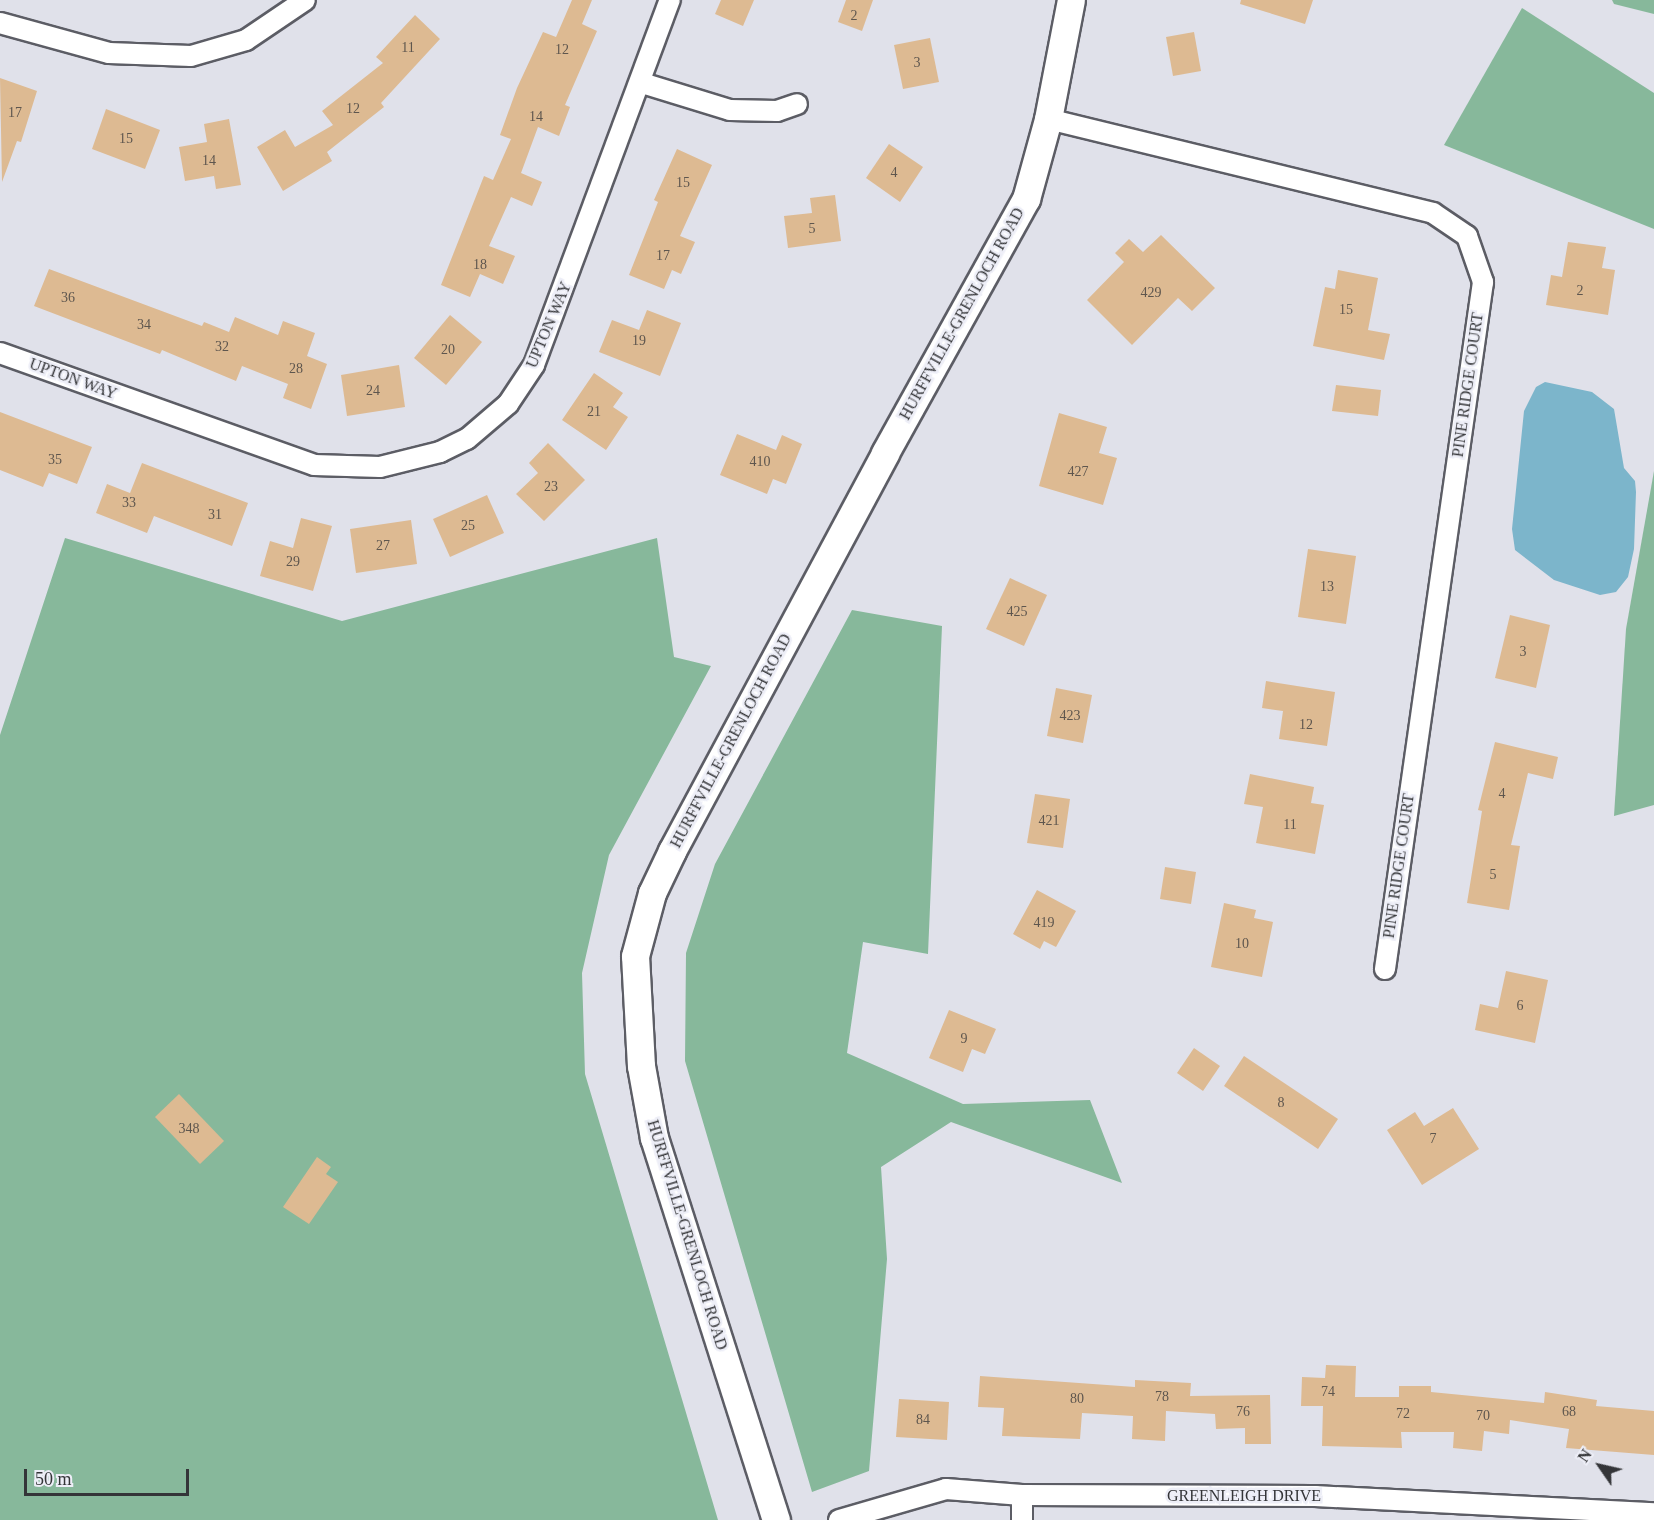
<!DOCTYPE html>
<html>
<head>
<meta charset="utf-8">
<style>
	body { margin:0 }
	#map { position:relative; width:1654px; height:1520px; overflow:hidden; background:#e0e1ea; font-family:Georgia,serif }
	div>[style] { position:absolute }
	[style*='--x'] { left:calc(var(--x)*1px); top:calc(var(--y)*1px); width:calc(var(--w)*1px); rotate:calc(var(--a)*1deg) }
	.forest>* { inset:0; background:#87b89b }
	.water>* { inset:0; background:#7cb5cb }
	.building>* { inset:0; background:#ddba92 }
	.roads { filter:drop-shadow(2px 0 #5c5d65) drop-shadow(-2px 0 #5c5d65) drop-shadow(0 2px #5c5d65) drop-shadow(0 -2px #5c5d65) }
	.minor>* { height:20px; margin:-10px; padding:0 10px; transform-origin:10px; border-radius:10px; background:#fff }
	.secondary>* { height:27px; margin:-13.5px; padding:0 13.5px; transform-origin:13.5px; border-radius:13.5px; background:#fff }
	span { translate:-50% -50%; white-space:nowrap; text-align:center; line-height:1.15; -webkit-text-stroke:5px #edeef7; paint-order:stroke }
	.number-label { font-size:14px; color:#5e564e }
	.number-label span { -webkit-text-stroke-width:0 }
	.street-label { font-size:16px; color:#343538 }
	.north { position:absolute; left:1570px; top:1436px; width:60px; height:60px; -webkit-text-stroke:4px #edeef7; paint-order:stroke; rotate:304deg; font-size:16px; font-weight:700; line-height:24px; text-align:center; color:#343538 }
	.north::after { content:''; display:block; margin:auto; width:21px; height:27px; background:#343538; clip-path:polygon(50% 0,100% 100%,50% 72%,0 100%) }
	.scale { position:absolute; left:24px; top:1469px; width:165px; height:27px; box-sizing:border-box; border:3px solid #343538; border-top:0; padding-left:8px; font-size:18px; line-height:21px; white-space:nowrap; color:#343538; -webkit-text-stroke:4px #edeef7; paint-order:stroke }
</style>
</head>
<body>
<div id="map">
	<div class="forest">
		<div style="clip-path:polygon(1612px 0,1654px 0,1654px 14px,1614px 4px)"></div>
		<div style="clip-path:polygon(1522px 8px,1654px 93px,1654px 229px,1444px 145px)"></div>
		<div style="clip-path:polygon(1654px 471px,1654px 805px,1614px 816px,1626px 629px)"></div>
		<div style="clip-path:polygon(65px 538px,342px 621px,657px 538px,674px 657px,711px 666px,609px 855px,582px 973px,585px 1074px,718px 1520px,0 1520px,0 735px)"></div>
		<div style="clip-path:polygon(852px 610px,942px 626px,928px 954px,863px 942px,847px 1053px,963px 1104px,1090px 1100px,1122px 1183px,951px 1122px,881px 1167px,887px 1259px,869px 1471px,812px 1492px,685px 1061px,686px 953px,715px 864px)"></div>
	</div>
	<div class="water">
		<div style="clip-path:polygon(1545px 382px,1592px 392px,1614px 409px,1624px 468px,1635px 481px,1636px 492px,1634px 549px,1628px 577px,1616px 592px,1600px 595px,1554px 580px,1515px 550px,1512px 529px,1524px 411px,1536px 387px)"></div>
	</div>
	<div class="building">
		<div style="clip-path:polygon(572px 0,592px 0,582px 24px,597px 31px,565px 105px,570px 107px,559px 136px,538px 127px,521px 173px,542px 182px,532px 206px,511px 197px,489px 246px,515px 256px,503px 284px,480px 274px,470px 297px,441px 285px,484px 176px,493px 180px,511px 139px,500px 135px,517px 88px,543px 32px,556px 37px)"></div>
		<div style="clip-path:polygon(721px 0,754px 0,743px 26px,715px 14px)"></div>
		<div style="clip-path:polygon(846px 0,873px 0,862px 31px,838px 22px)"></div>
		<div style="clip-path:polygon(1241px 0,1313px 0,1305px 24px,1240px 4px)"></div>
		<div style="clip-path:polygon(415px 15px,440px 39px,381px 103px,384px 107px,327px 152px,332px 161px,283px 191px,257px 147px,285px 130px,295px 147px,333px 125px,322px 111px,383px 63px,376px 57px)"></div>
		<div style="clip-path:polygon(1194px 32px,1201px 71px,1173px 76px,1166px 37px)"></div>
		<div style="clip-path:polygon(930px 38px,939px 82px,903px 89px,894px 45px)"></div>
		<div style="clip-path:polygon(0 78px,37px 91px,21px 142px,17px 141px,2px 182px)"></div>
		<div style="clip-path:polygon(106px 109px,160px 130px,145px 169px,92px 149px)"></div>
		<div style="clip-path:polygon(229px 119px,241px 185px,216px 189px,214px 176px,185px 181px,179px 147px,207px 142px,204px 124px)"></div>
		<div style="clip-path:polygon(889px 144px,923px 167px,900px 202px,866px 178px)"></div>
		<div style="clip-path:polygon(677px 149px,712px 165px,680px 236px,695px 242px,681px 274px,672px 270px,664px 289px,629px 275px,658px 202px,654px 200px)"></div>
		<div style="clip-path:polygon(835px 195px,841px 241px,788px 248px,784px 216px,812px 213px,810px 198px)"></div>
		<div style="clip-path:polygon(1161px 235px,1215px 288px,1192px 311px,1178px 298px,1132px 345px,1087px 300px,1124px 262px,1115px 253px,1129px 239px,1143px 252px)"></div>
		<div style="clip-path:polygon(1568px 242px,1606px 247px,1602px 268px,1615px 270px,1608px 315px,1546px 305px,1551px 275px,1562px 277px)"></div>
		<div style="clip-path:polygon(49px 269px,202px 326px,204px 322px,229px 332px,235px 317px,278px 335px,283px 321px,315px 333px,307px 356px,327px 364px,311px 409px,283px 398px,288px 384px,242px 366px,236px 381px,162px 350px,160px 354px,34px 306px)"></div>
		<div style="clip-path:polygon(1338px 270px,1378px 278px,1368px 330px,1390px 334px,1384px 360px,1313px 346px,1325px 287px,1335px 289px)"></div>
		<div style="clip-path:polygon(647px 310px,681px 323px,660px 376px,599px 352px,612px 320px,639px 330px)"></div>
		<div style="clip-path:polygon(450px 315px,482px 342px,446px 385px,414px 358px)"></div>
		<div style="clip-path:polygon(399px 365px,405px 407px,347px 416px,341px 375px)"></div>
		<div style="clip-path:polygon(594px 373px,623px 393px,613px 407px,628px 417px,606px 450px,562px 420px)"></div>
		<div style="clip-path:polygon(1336px 385px,1381px 390px,1378px 416px,1332px 411px)"></div>
		<div style="clip-path:polygon(0 412px,92px 447px,77px 484px,49px 473px,43px 487px,0 470px)"></div>
		<div style="clip-path:polygon(1059px 413px,1107px 427px,1099px 453px,1117px 458px,1103px 505px,1039px 486px)"></div>
		<div style="clip-path:polygon(737px 434px,776px 450px,782px 435px,802px 444px,786px 484px,773px 479px,767px 494px,720px 475px)"></div>
		<div style="clip-path:polygon(548px 443px,585px 480px,544px 521px,516px 494px,538px 473px,529px 463px)"></div>
		<div style="clip-path:polygon(142px 463px,248px 503px,232px 546px,154px 516px,147px 533px,96px 513px,107px 484px,130px 493px)"></div>
		<div style="clip-path:polygon(487px 495px,504px 533px,450px 557px,433px 519px)"></div>
		<div style="clip-path:polygon(301px 518px,332px 526px,313px 591px,260px 576px,270px 541px,293px 548px)"></div>
		<div style="clip-path:polygon(411px 520px,417px 564px,356px 573px,350px 529px)"></div>
		<div style="clip-path:polygon(1308px 549px,1356px 556px,1346px 624px,1298px 617px)"></div>
		<div style="clip-path:polygon(1010px 578px,1047px 595px,1024px 646px,986px 629px)"></div>
		<div style="clip-path:polygon(1510px 615px,1550px 625px,1536px 688px,1495px 678px)"></div>
		<div style="clip-path:polygon(1266px 681px,1335px 692px,1327px 746px,1279px 739px,1283px 711px,1262px 708px)"></div>
		<div style="clip-path:polygon(1056px 688px,1092px 695px,1083px 743px,1047px 736px)"></div>
		<div style="clip-path:polygon(1495px 742px,1558px 757px,1553px 779px,1528px 773px,1511px 845px,1520px 846px,1509px 910px,1467px 903px,1482px 811px,1478px 810px)"></div>
		<div style="clip-path:polygon(1250px 774px,1314px 787px,1311px 803px,1324px 805px,1315px 854px,1256px 843px,1263px 807px,1244px 804px)"></div>
		<div style="clip-path:polygon(1035px 794px,1070px 799px,1063px 848px,1027px 843px)"></div>
		<div style="clip-path:polygon(1165px 867px,1196px 872px,1191px 904px,1160px 899px)"></div>
		<div style="clip-path:polygon(1037px 890px,1076px 911px,1056px 947px,1044px 941px,1040px 949px,1013px 934px)"></div>
		<div style="clip-path:polygon(1224px 903px,1256px 910px,1254px 918px,1273px 922px,1262px 977px,1211px 967px)"></div>
		<div style="clip-path:polygon(1506px 971px,1548px 980px,1535px 1043px,1475px 1030px,1480px 1004px,1498px 1008px)"></div>
		<div style="clip-path:polygon(949px 1010px,996px 1029px,985px 1054px,972px 1049px,963px 1072px,929px 1058px)"></div>
		<div style="clip-path:polygon(1194px 1048px,1220px 1066px,1203px 1091px,1177px 1073px)"></div>
		<div style="clip-path:polygon(1244px 1056px,1338px 1119px,1318px 1149px,1224px 1086px)"></div>
		<div style="clip-path:polygon(179px 1094px,224px 1141px,200px 1164px,155px 1117px)"></div>
		<div style="clip-path:polygon(1453px 1108px,1479px 1149px,1422px 1185px,1387px 1130px,1415px 1112px,1424px 1126px)"></div>
		<div style="clip-path:polygon(317px 1157px,331px 1167px,326px 1174px,338px 1182px,309px 1224px,283px 1207px)"></div>
		<div style="clip-path:polygon(1326px 1365px,1356px 1366px,1355px 1397px,1399px 1397px,1399px 1386px,1431px 1386px,1431px 1392px,1544px 1403px,1545px 1392px,1597px 1400px,1596px 1406px,1654px 1411px,1654px 1455px,1566px 1448px,1569px 1429px,1510px 1420px,1509px 1434px,1484px 1431px,1482px 1451px,1453px 1448px,1454px 1432px,1401px 1432px,1402px 1448px,1322px 1446px,1323px 1406px,1301px 1406px,1302px 1377px,1325px 1378px)"></div>
		<div style="clip-path:polygon(980px 1376px,1135px 1387px,1135px 1380px,1191px 1383px,1190px 1396px,1270px 1395px,1271px 1444px,1245px 1444px,1245px 1428px,1216px 1429px,1215px 1414px,1166px 1411px,1165px 1441px,1132px 1439px,1133px 1416px,1082px 1413px,1080px 1439px,1002px 1436px,1004px 1408px,978px 1407px)"></div>
		<div style="clip-path:polygon(899px 1399px,949px 1402px,947px 1440px,896px 1437px)"></div>
	</div>
	<div class="roads">
		<div class="minor">
			<div style="--x:0;--y:23;--w:113;--a:15.4"></div>
			<div style="--x:109;--y:53;--w:82;--a:2.1"></div>
			<div style="--x:191;--y:56;--w:57;--a:-16.2"></div>
			<div style="--x:246;--y:40;--w:71;--a:-34.1"></div>
			<div style="--x:642;--y:83;--w:92;--a:17.1"></div>
			<div style="--x:730;--y:110;--w:47;--a:1.2"></div>
			<div style="--x:777;--y:111;--w:21;--a:-19"></div>
			<div style="--x:1048;--y:119;--w:396;--a:13.7"></div>
			<div style="--x:1433;--y:213;--w:41;--a:34.1"></div>
			<div style="--x:1467;--y:236;--w:49;--a:70.8"></div>
			<div style="--x:1483;--y:282;--w:694;--a:98.12"></div>
			<div style="--x:0;--y:353;--w:333;--a:19.6"></div>
			<div style="--x:314;--y:465;--w:66;--a:1.7"></div>
			<div style="--x:380;--y:467;--w:62;--a:-14"></div>
			<div style="--x:440;--y:452;--w:30;--a:-26"></div>
			<div style="--x:467;--y:439;--w:54;--a:-40.5"></div>
			<div style="--x:508;--y:404;--w:47;--a:-56.3"></div>
			<div style="--x:534;--y:365;--w:390;--a:-69.6"></div>
			<div style="--x:1022;--y:1495;--w:25;--a:90"></div>
			<div style="--x:839;--y:1520;--w:111;--a:-16.2"></div>
			<div style="--x:946;--y:1489;--w:76;--a:4.5"></div>
			<div style="--x:1022;--y:1495;--w:293;--a:0.2"></div>
			<div style="--x:1315;--y:1496;--w:339;--a:2.9"></div>
		</div>
		<div class="secondary">
			<div style="--x:776;--y:1520;--w:401;--a:-107.7"></div>
			<div style="--x:654;--y:1138;--w:73;--a:-100.2"></div>
			<div style="--x:641;--y:1066;--w:110;--a:-93.1"></div>
			<div style="--x:635;--y:956;--w:65;--a:-74.9"></div>
			<div style="--x:652;--y:893;--w:47;--a:-64.5"></div>
			<div style="--x:672;--y:851;--w:451;--a:-61.8"></div>
			<div style="--x:885;--y:453;--w:291;--a:-61"></div>
			<div style="--x:1026;--y:199;--w:83;--a:-74.6"></div>
			<div style="--x:1048;--y:119;--w:121;--a:-79.1"></div>
		</div>
	</div>
	<div class="number-label">
		<span style="left:854px;top:16px">2</span>
		<span style="left:408px;top:48px">11</span>
		<span style="left:562px;top:50px">12</span>
		<span style="left:917px;top:63px">3</span>
		<span style="left:353px;top:109px">12</span>
		<span style="left:15px;top:113px">17</span>
		<span style="left:536px;top:117px">14</span>
		<span style="left:126px;top:139px">15</span>
		<span style="left:209px;top:161px">14</span>
		<span style="left:894px;top:173px">4</span>
		<span style="left:683px;top:183px">15</span>
		<span style="left:812px;top:229px">5</span>
		<span style="left:663px;top:256px">17</span>
		<span style="left:480px;top:265px">18</span>
		<span style="left:1580px;top:291px">2</span>
		<span style="left:1151px;top:293px">429</span>
		<span style="left:68px;top:298px">36</span>
		<span style="left:1346px;top:310px">15</span>
		<span style="left:144px;top:325px">34</span>
		<span style="left:639px;top:341px">19</span>
		<span style="left:222px;top:347px">32</span>
		<span style="left:448px;top:350px">20</span>
		<span style="left:296px;top:369px">28</span>
		<span style="left:373px;top:391px">24</span>
		<span style="left:594px;top:412px">21</span>
		<span style="left:55px;top:460px">35</span>
		<span style="left:760px;top:462px">410</span>
		<span style="left:1078px;top:472px">427</span>
		<span style="left:551px;top:487px">23</span>
		<span style="left:129px;top:503px">33</span>
		<span style="left:215px;top:515px">31</span>
		<span style="left:468px;top:526px">25</span>
		<span style="left:383px;top:546px">27</span>
		<span style="left:293px;top:562px">29</span>
		<span style="left:1327px;top:587px">13</span>
		<span style="left:1017px;top:612px">425</span>
		<span style="left:1523px;top:652px">3</span>
		<span style="left:1070px;top:716px">423</span>
		<span style="left:1306px;top:725px">12</span>
		<span style="left:1502px;top:794px">4</span>
		<span style="left:1049px;top:821px">421</span>
		<span style="left:1290px;top:825px">11</span>
		<span style="left:1493px;top:875px">5</span>
		<span style="left:1044px;top:923px">419</span>
		<span style="left:1242px;top:944px">10</span>
		<span style="left:1520px;top:1006px">6</span>
		<span style="left:964px;top:1039px">9</span>
		<span style="left:1281px;top:1103px">8</span>
		<span style="left:189px;top:1129px">348</span>
		<span style="left:1433px;top:1139px">7</span>
		<span style="left:1328px;top:1392px">74</span>
		<span style="left:1162px;top:1397px">78</span>
		<span style="left:1077px;top:1399px">80</span>
		<span style="left:1243px;top:1412px">76</span>
		<span style="left:1569px;top:1412px">68</span>
		<span style="left:1403px;top:1414px">72</span>
		<span style="left:1483px;top:1416px">70</span>
		<span style="left:923px;top:1420px">84</span>
	</div>
	<div class="street-label">
		<span style="left:962px;top:314px;rotate:-61deg">HURFFVILLE-GRENLOCH ROAD</span>
		<span style="left:549px;top:325px;rotate:-67deg">UPTON WAY</span>
		<span style="left:73px;top:379px;rotate:20deg">UPTON WAY</span>
		<span style="left:1468px;top:385px;rotate:-82deg">PINE RIDGE COURT</span>
		<span style="left:731px;top:741px;rotate:-62deg">HURFFVILLE-GRENLOCH ROAD</span>
		<span style="left:1399px;top:866px;rotate:-82deg">PINE RIDGE COURT</span>
		<span style="left:687px;top:1235px;rotate:73deg">HURFFVILLE-GRENLOCH ROAD</span>
		<span style="left:1244px;top:1496px">GREENLEIGH DRIVE</span>
	</div>
	<div class="north">N</div>
	<div class="scale">50 m</div>
</div>
</body>
</html>
